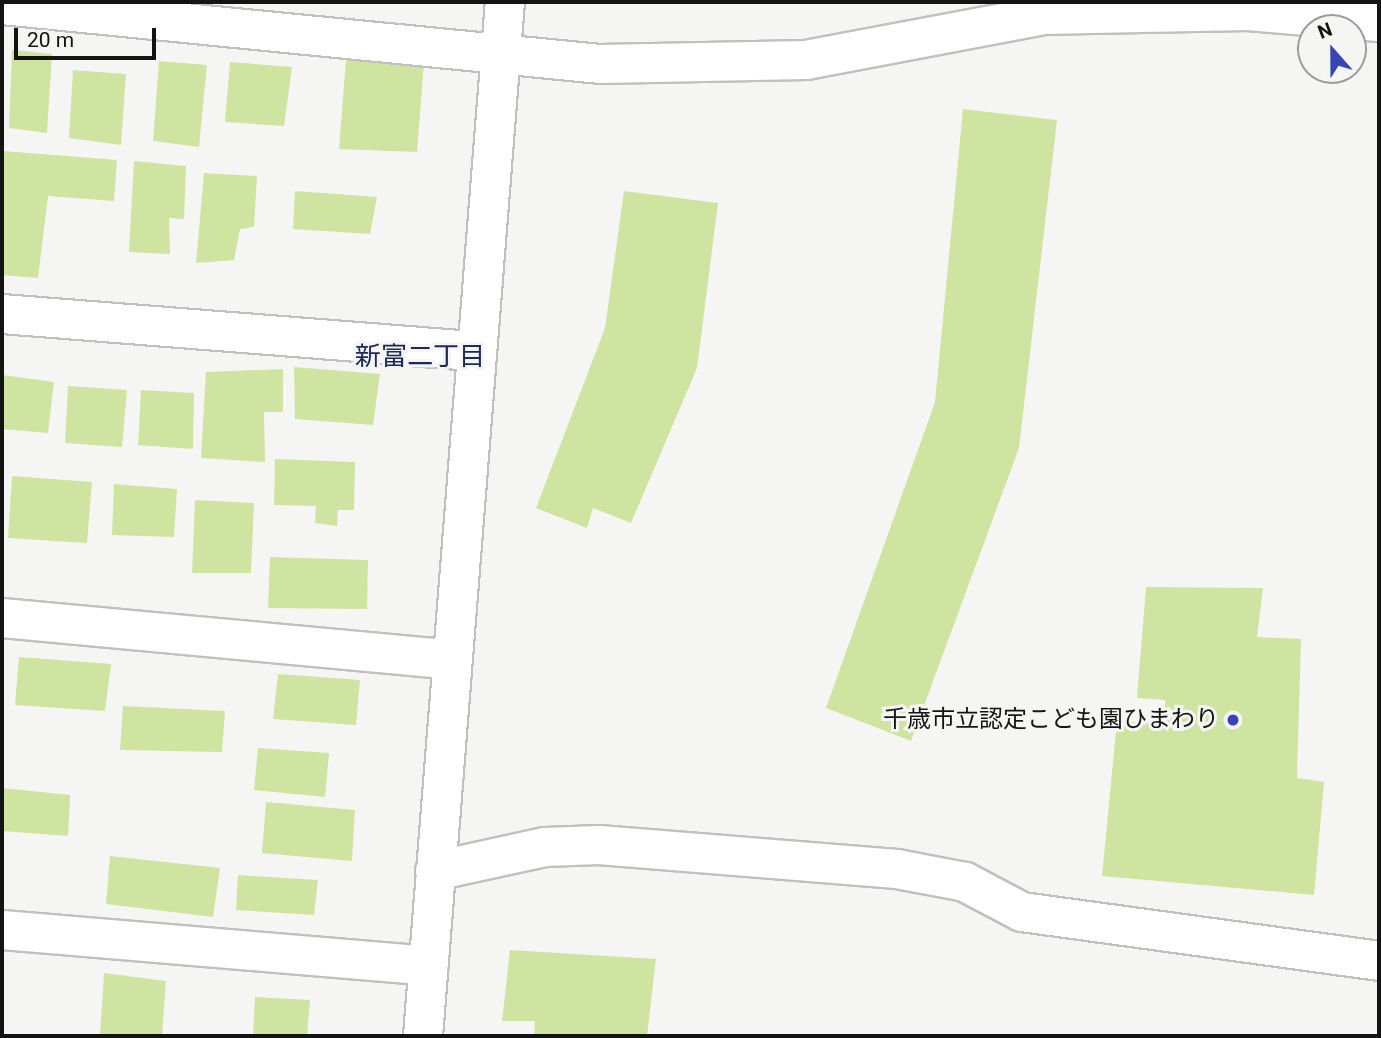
<!DOCTYPE html>
<html>
<head>
<meta charset="utf-8">
<style>
	body { margin:0 }
	#map { position:relative; width:1381px; height:1038px; overflow:hidden; background:#f5f6f3; font-family:Roboto,"Noto Sans JP",sans-serif }
	div>[style] { position:absolute }
	[style*='--x'] { left:calc(var(--x)*1px); top:calc(var(--y)*1px); width:calc(var(--w)*1px); rotate:calc(var(--a)*1deg) }
	.building>* { inset:0; background:#cfe4a1 }
	.roads { filter:drop-shadow(2px 0 #c0c1be) drop-shadow(-2px 0 #c0c1be) drop-shadow(0 2px #c0c1be) drop-shadow(0 -2px #c0c1be) }
	.minor>* { height:38px; margin:-19px; padding:0 19px; transform-origin:19px; border-radius:19px; background:#fff }
	.dots>* { width:19px; height:19px; translate:-50% -50%; box-sizing:border-box; border:4px solid #f5f6f3; border-radius:50% }
	span { translate:-50% -50%; white-space:nowrap; text-align:center; line-height:1.15; -webkit-text-stroke:6px #f5f6f3; paint-order:stroke }
	.poi-label { font-size:24px; color:#131413 }
	.right { translate:-100% -50%; text-align:right }
	.neighbourhood-label { font-size:26px; color:#1e2860 }
	.frame { position:absolute; inset:0; border:4px solid #131413; pointer-events:none }
	.north { position:absolute; left:1297px; top:14px; width:70px; height:70px; box-sizing:border-box; background:#f5f6f3; border:2px solid #9b9c99; border-radius:50%; rotate:339deg; font-size:19px; font-weight:700; line-height:28px; text-align:center; color:#131413 }
	.north::after { content:''; display:block; margin:auto; width:24px; height:32px; background:#3845b8; clip-path:polygon(50% 0,100% 100%,50% 72%,0 100%) }
	.scale { position:absolute; left:14px; top:28px; width:142px; height:32px; box-sizing:border-box; border:4px solid #131413; border-top:0; padding-left:9px; font-size:21px; line-height:24px; white-space:nowrap; color:#131413; -webkit-text-stroke:5px #f5f6f3; paint-order:stroke }
</style>
</head>
<body>
<div id="map">
	<div class="building">
		<div style="clip-path:polygon(12px 50px,52px 54px,47px 133px,9px 128px)"></div>
		<div style="clip-path:polygon(346px 59px,424px 63px,417px 152px,339px 149px)"></div>
		<div style="clip-path:polygon(159px 61px,207px 65px,199px 147px,153px 141px)"></div>
		<div style="clip-path:polygon(230px 62px,292px 67px,284px 126px,225px 122px)"></div>
		<div style="clip-path:polygon(73px 70px,126px 74px,121px 145px,69px 138px)"></div>
		<div style="clip-path:polygon(963px 109px,1057px 120px,1019px 448px,911px 741px,826px 708px,935px 402px)"></div>
		<div style="clip-path:polygon(3px 151px,117px 160px,114px 201px,48px 196px,38px 278px,2px 275px)"></div>
		<div style="clip-path:polygon(134px 161px,186px 166px,184px 219px,169px 218px,170px 254px,129px 252px)"></div>
		<div style="clip-path:polygon(204px 173px,257px 176px,254px 227px,240px 229px,234px 260px,196px 263px)"></div>
		<div style="clip-path:polygon(295px 191px,377px 197px,370px 234px,293px 229px)"></div>
		<div style="clip-path:polygon(624px 191px,718px 203px,697px 368px,631px 523px,593px 508px,587px 528px,536px 508px,605px 328px)"></div>
		<div style="clip-path:polygon(294px 367px,380px 374px,373px 425px,295px 419px)"></div>
		<div style="clip-path:polygon(283px 369px,283px 412px,264px 412px,265px 462px,201px 458px,206px 372px)"></div>
		<div style="clip-path:polygon(2px 375px,54px 382px,48px 433px,2px 429px)"></div>
		<div style="clip-path:polygon(68px 386px,127px 390px,122px 447px,65px 443px)"></div>
		<div style="clip-path:polygon(141px 390px,194px 393px,193px 449px,138px 445px)"></div>
		<div style="clip-path:polygon(275px 459px,355px 462px,354px 510px,338px 510px,337px 526px,315px 523px,316px 506px,274px 505px)"></div>
		<div style="clip-path:polygon(12px 476px,92px 482px,87px 543px,8px 538px)"></div>
		<div style="clip-path:polygon(114px 484px,177px 489px,174px 537px,112px 535px)"></div>
		<div style="clip-path:polygon(195px 500px,254px 503px,251px 573px,192px 573px)"></div>
		<div style="clip-path:polygon(270px 557px,368px 560px,367px 609px,268px 608px)"></div>
		<div style="clip-path:polygon(1146px 587px,1263px 588px,1257px 637px,1301px 639px,1297px 778px,1324px 782px,1314px 895px,1102px 876px,1117px 721px,1165px 724px,1165px 700px,1137px 698px)"></div>
		<div style="clip-path:polygon(19px 657px,111px 664px,105px 711px,15px 705px)"></div>
		<div style="clip-path:polygon(278px 674px,360px 680px,356px 725px,273px 719px)"></div>
		<div style="clip-path:polygon(123px 706px,225px 711px,222px 752px,120px 750px)"></div>
		<div style="clip-path:polygon(258px 748px,329px 753px,325px 797px,254px 790px)"></div>
		<div style="clip-path:polygon(2px 788px,70px 795px,68px 836px,2px 831px)"></div>
		<div style="clip-path:polygon(266px 802px,355px 810px,352px 861px,262px 853px)"></div>
		<div style="clip-path:polygon(110px 856px,220px 868px,213px 917px,106px 904px)"></div>
		<div style="clip-path:polygon(238px 875px,318px 880px,314px 915px,236px 910px)"></div>
		<div style="clip-path:polygon(510px 950px,656px 959px,647px 1036px,534px 1036px,535px 1021px,502px 1021px)"></div>
		<div style="clip-path:polygon(104px 973px,166px 981px,162px 1036px,100px 1036px)"></div>
		<div style="clip-path:polygon(255px 997px,310px 1000px,307px 1036px,253px 1036px)"></div>
	</div>
	<div class="roads">
		<div class="minor">
			<div style="--x:2;--y:5;--w:601;--a:5.63"></div>
			<div style="--x:600;--y:64;--w:206;--a:-1.1"></div>
			<div style="--x:806;--y:60;--w:242;--a:-10.7"></div>
			<div style="--x:1044;--y:15;--w:204;--a:-1.1"></div>
			<div style="--x:1248;--y:11;--w:131;--a:4.8"></div>
			<div style="--x:2;--y:314;--w:476;--a:4.5"></div>
			<div style="--x:2;--y:618;--w:452;--a:5.3"></div>
			<div style="--x:435;--y:871;--w:113;--a:-12.3"></div>
			<div style="--x:545;--y:847;--w:54;--a:-2.1"></div>
			<div style="--x:599;--y:845;--w:299;--a:4.6"></div>
			<div style="--x:897;--y:869;--w:69;--a:10.8"></div>
			<div style="--x:965;--y:882;--w:64;--a:27.8"></div>
			<div style="--x:1022;--y:912;--w:360;--a:7.8"></div>
			<div style="--x:2;--y:930;--w:428;--a:4.8"></div>
			<div style="--x:423;--y:1036;--w:1037;--a:-85.47"></div>
		</div>
	</div>
	<div class="dots">
		<div style="left:1233px;top:720px;background:#3845b8"></div>
	</div>
	<div class="poi-label">
		<span class="right" style="left:1219px;top:720px">千歳市立認定こども園ひまわり</span>
	</div>
	<div class="neighbourhood-label">
		<span style="left:420px;top:357px">新富二丁目</span>
	</div>
	<div class="frame"></div>
	<div class="north">N</div>
	<div class="scale">20 m</div>
</div>
</body>
</html>
